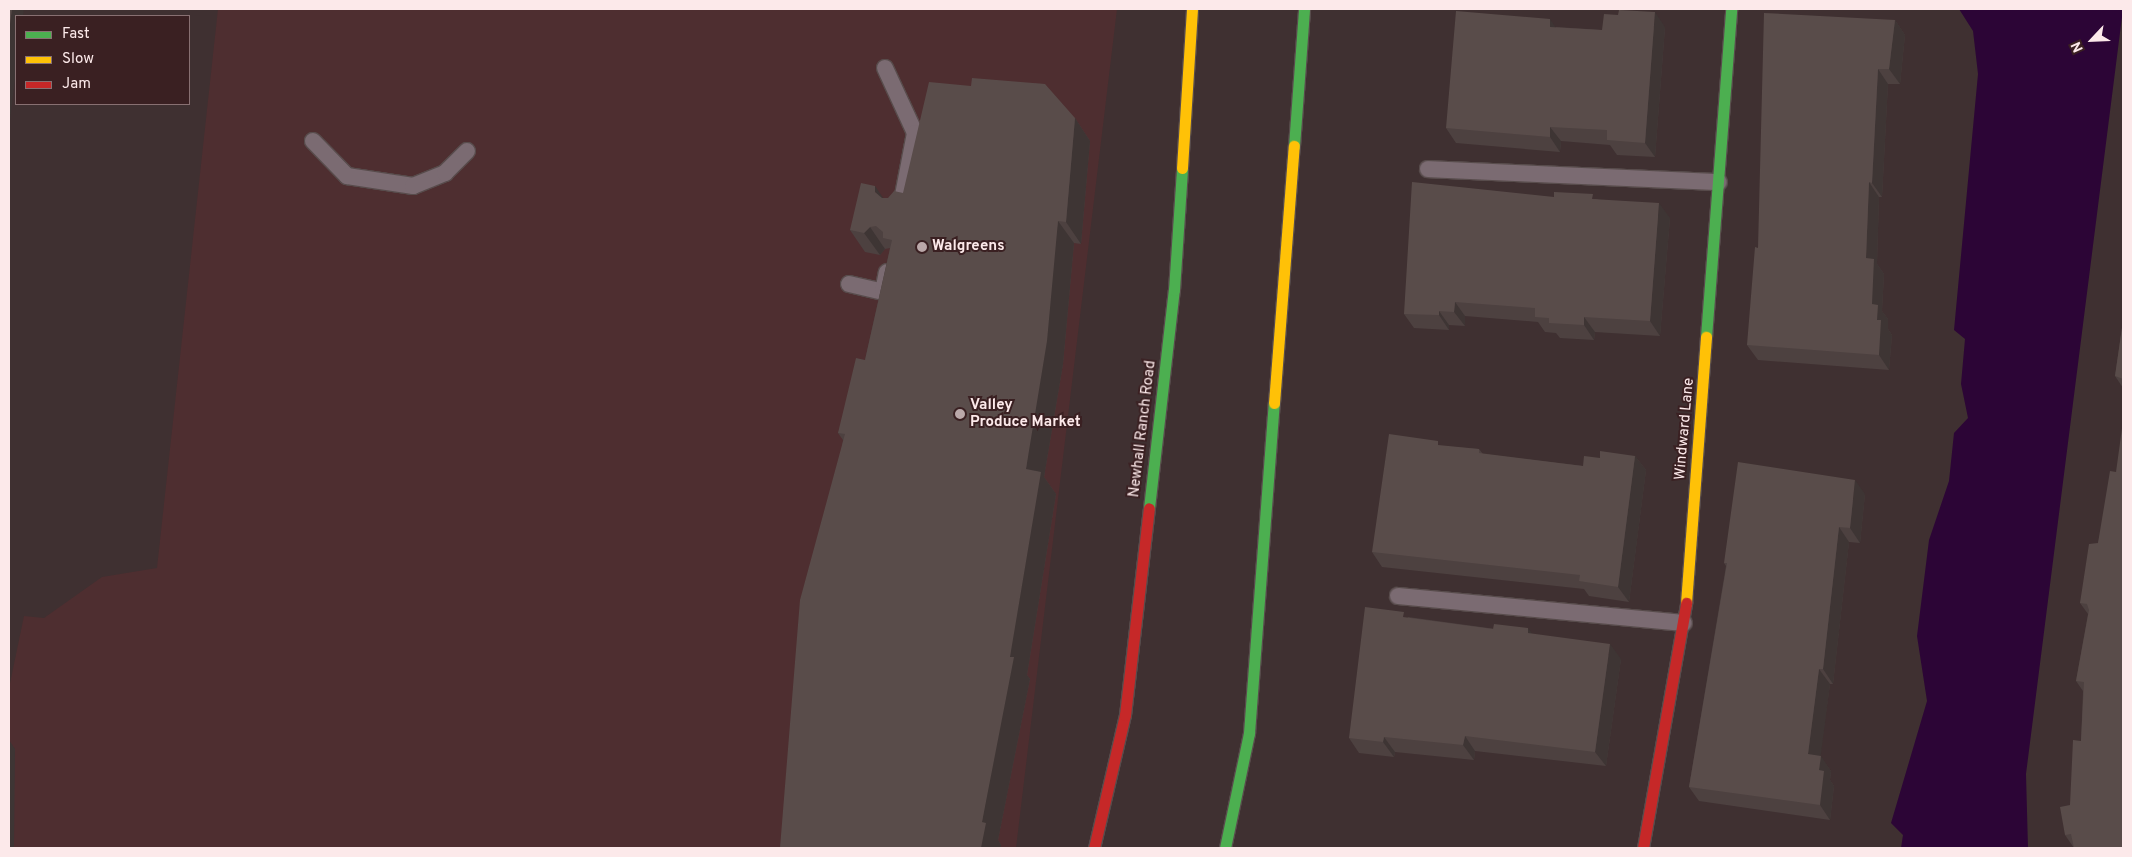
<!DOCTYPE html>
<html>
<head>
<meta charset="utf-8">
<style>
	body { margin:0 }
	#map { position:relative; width:2132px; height:857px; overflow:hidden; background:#3f3031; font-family:Overpass,sans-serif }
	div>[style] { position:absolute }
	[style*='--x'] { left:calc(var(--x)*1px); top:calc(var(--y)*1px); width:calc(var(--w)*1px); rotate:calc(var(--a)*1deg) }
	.built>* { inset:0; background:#4e2e30 }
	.water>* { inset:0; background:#2c0536 }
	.roads { filter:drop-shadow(1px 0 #584c4c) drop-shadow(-1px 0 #584c4c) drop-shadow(0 1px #584c4c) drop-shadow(0 -1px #584c4c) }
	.lane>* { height:16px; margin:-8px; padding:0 8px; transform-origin:8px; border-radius:8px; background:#7b6b72 }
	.fast>* { height:11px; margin:-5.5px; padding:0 5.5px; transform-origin:5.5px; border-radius:5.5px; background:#4caf50 }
	.slow>* { height:11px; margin:-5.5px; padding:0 5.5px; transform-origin:5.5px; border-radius:5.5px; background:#ffc107 }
	.jam>* { height:11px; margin:-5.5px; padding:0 5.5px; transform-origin:5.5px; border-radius:5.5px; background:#c62828 }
	.wall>* { inset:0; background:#4d4140 }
	.shaded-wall>* { inset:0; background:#3e3534 }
	.building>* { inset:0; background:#594c4a }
	.dots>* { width:14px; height:14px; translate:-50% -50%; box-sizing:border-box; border:2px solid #3a2022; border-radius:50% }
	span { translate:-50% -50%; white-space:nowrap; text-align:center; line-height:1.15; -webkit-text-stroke:4px #3a2022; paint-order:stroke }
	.poi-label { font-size:15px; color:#fce9ea; font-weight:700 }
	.left { translate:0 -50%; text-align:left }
	.street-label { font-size:15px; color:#fce9ea }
	.frame { position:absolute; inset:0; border:10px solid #fce9ea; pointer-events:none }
	.legend { position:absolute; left:15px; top:15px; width:175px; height:90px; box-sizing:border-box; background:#3a2022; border:1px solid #887072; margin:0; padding:6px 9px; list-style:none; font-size:15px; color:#fce9ea }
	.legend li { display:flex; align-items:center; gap:10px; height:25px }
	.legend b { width:25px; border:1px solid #887072 }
	.north { position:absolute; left:2067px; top:15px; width:50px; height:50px; -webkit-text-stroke:4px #3a2022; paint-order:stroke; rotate:245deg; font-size:14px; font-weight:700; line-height:20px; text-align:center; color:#fce9ea }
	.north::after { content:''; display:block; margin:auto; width:18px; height:22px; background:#fce9ea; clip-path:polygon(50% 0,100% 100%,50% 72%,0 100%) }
</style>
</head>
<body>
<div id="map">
	<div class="built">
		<div style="clip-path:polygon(218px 9px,1117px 9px,1016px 848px,9px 848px,9px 688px,24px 616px,44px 618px,102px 577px,157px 568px)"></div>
	</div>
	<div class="water">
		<div style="clip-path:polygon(1959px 9px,2123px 9px,2026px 774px,2028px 848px,1901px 848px,1903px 835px,1891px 823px,1927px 701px,1917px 636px,1929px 540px,1949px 481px,1954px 433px,1968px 418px,1961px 384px,1965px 339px,1954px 330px,1978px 74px,1973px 31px)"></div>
	</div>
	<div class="roads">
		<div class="lane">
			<div style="--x:885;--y:68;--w:72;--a:65.2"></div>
			<div style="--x:915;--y:133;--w:79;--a:100.9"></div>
			<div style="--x:313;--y:141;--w:49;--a:45.8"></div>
			<div style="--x:347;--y:176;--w:67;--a:8.6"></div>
			<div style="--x:413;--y:186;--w:35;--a:-22"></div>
			<div style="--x:445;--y:173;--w:31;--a:-45"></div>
			<div style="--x:1428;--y:169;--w:291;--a:2.6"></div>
			<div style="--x:849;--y:284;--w:35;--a:13"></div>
			<div style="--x:883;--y:292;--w:20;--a:-79"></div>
			<div style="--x:1398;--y:596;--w:287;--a:5.4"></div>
		</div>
		<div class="fast">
			<div style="--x:1294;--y:146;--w:137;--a:-85.8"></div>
			<div style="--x:1706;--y:337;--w:329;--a:-85.6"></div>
			<div style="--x:1149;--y:508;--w:219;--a:-83.5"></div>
			<div style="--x:1174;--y:290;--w:122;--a:-86.2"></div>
			<div style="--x:1225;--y:848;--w:117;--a:-78.2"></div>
			<div style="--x:1249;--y:733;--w:331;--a:-85.7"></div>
		</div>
		<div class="slow">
			<div style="--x:1182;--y:168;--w:159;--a:-86.4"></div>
			<div style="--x:1274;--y:403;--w:258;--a:-85.6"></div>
			<div style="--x:1686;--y:603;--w:267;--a:-85.7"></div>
		</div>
		<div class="jam">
			<div style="--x:1094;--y:848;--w:137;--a:-76.9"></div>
			<div style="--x:1125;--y:715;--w:208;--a:-83.4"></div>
			<div style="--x:1643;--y:848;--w:249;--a:-80"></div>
		</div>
	</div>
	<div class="wall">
		<div style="clip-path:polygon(1895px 20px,1905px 35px,1900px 84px,1888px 84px,1882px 197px,1879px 197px,1877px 264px,1884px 274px,1882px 311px,1888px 319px,1888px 329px,1892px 335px,1889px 370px,1758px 360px,1747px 345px)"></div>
		<div style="clip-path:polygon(1556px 27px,1602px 30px,1665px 27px,1655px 157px,1617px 155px,1610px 145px,1561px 141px,1560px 152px,1456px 143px,1446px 128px)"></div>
		<div style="clip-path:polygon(1075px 118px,1090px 141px,1081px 244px,1074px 243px,1063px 364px,1044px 477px,1056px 494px,1027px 675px,1030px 679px,998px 840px,1001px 845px,1001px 848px,780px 848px,843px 440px,838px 433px,865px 360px,890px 248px,885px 249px,880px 255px,865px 252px,850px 230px,883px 198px,888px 198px,903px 193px)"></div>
		<div style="clip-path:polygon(1554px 197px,1596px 199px,1670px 218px,1660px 336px,1595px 332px,1594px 340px,1560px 338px,1556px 333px,1545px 332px,1538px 322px,1465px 316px,1465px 326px,1449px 325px,1449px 330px,1414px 328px,1404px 314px)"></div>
		<div style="clip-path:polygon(2123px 321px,2123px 388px,2115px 376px)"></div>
		<div style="clip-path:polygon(1442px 446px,1479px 449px,1483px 454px,1583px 466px,1600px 458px,1635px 456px,1646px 470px,1629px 602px,1589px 596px,1584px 589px,1382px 567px,1372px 552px)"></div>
		<div style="clip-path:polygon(2116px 472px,2074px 848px,2065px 835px,2081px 741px,2083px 691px,2076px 681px,2088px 614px,2080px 603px,2098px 543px)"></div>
		<div style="clip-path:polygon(1865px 494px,1860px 543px,1849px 542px,1833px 684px,1830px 684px,1820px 756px,1831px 771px,1830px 780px,1834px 786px,1830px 820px,1699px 801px,1689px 787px,1726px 566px,1724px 563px)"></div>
		<div style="clip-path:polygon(1408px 617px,1532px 634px,1621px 659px,1606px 766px,1475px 751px,1474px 760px,1395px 752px,1394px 757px,1359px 753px,1349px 738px)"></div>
	</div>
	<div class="shaded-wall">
		<div style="clip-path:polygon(12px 9px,24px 9px,23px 16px,16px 16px,16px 71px,10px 120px,9px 117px,9px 32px)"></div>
		<div style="clip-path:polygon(1655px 12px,1665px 27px,1655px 157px,1645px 143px)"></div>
		<div style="clip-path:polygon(1550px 19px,1560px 34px,1550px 27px)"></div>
		<div style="clip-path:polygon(1895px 20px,1905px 35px,1900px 84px,1889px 69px)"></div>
		<div style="clip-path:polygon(1878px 69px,1888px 84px,1882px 197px,1872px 183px)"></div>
		<div style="clip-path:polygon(1075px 118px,1090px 141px,1081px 244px,1066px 222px)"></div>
		<div style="clip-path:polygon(1550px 127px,1561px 141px,1560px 152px,1550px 137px)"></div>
		<div style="clip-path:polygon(1869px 182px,1879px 197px,1877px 264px,1884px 274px,1882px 311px,1888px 319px,1888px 329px,1892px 335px,1889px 370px,1879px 355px,1877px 320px,1872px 304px,1866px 258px)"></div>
		<div style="clip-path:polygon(875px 186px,890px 208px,875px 192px)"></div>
		<div style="clip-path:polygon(1659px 203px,1670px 218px,1660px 336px,1650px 321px)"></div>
		<div style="clip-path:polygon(1058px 221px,1074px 243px,1063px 364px,1044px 477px,1056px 494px,1027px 675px,1030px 679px,998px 840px,1001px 845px,1001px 848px,981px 848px,982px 822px,1010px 657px,1026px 469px)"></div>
		<div style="clip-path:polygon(870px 227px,885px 249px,880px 255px,864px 233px)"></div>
		<div style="clip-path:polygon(1455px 302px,1465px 316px,1465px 326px,1454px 312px)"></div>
		<div style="clip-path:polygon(1439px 311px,1449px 325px,1449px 330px,1439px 315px)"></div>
		<div style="clip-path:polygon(1584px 317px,1595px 332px,1594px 340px,1584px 325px)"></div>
		<div style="clip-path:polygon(1635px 456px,1646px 470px,1629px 602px,1618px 587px)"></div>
		<div style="clip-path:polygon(1855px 480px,1865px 494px,1860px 543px,1850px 528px)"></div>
		<div style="clip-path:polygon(1839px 527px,1849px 542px,1833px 684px,1823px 669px)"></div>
		<div style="clip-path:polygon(1528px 628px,1539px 643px,1528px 633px)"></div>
		<div style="clip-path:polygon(1610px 644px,1621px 659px,1606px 766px,1595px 752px)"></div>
		<div style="clip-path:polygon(1819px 669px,1830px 684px,1819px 769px,1808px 754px)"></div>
		<div style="clip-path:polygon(1465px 736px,1475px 751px,1474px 760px,1463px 745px)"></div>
		<div style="clip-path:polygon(1384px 737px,1395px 752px,1394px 757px,1383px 742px)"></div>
		<div style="clip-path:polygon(9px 740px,15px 749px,14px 848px,11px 848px,9px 844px)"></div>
		<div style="clip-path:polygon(1821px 756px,1831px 771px,1830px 780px,1834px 786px,1830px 820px,1820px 805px,1819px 770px)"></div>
	</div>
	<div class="building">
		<div style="clip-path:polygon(9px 9px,12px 9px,9px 32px)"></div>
		<div style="clip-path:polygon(1619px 10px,1655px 12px,1645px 143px,1607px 140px,1607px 130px,1550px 127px,1550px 137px,1446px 128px,1456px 11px,1550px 19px,1550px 27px,1602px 30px,1604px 14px,1618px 15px)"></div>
		<div style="clip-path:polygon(1764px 13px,1895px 20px,1889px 69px,1878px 69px,1872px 183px,1869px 182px,1866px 258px,1874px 259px,1872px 304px,1878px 305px,1877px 320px,1881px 320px,1879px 355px,1747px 345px,1755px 247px,1758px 248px)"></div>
		<div style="clip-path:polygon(972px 78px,1045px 84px,1075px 118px,1066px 222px,1058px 221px,1047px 341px,1026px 469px,1041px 472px,1010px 657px,1014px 657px,982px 822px,986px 823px,981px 848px,780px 848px,800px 600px,845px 434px,838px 433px,856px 358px,865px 360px,892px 240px,883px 238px,883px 232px,876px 226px,870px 227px,864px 233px,850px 230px,861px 183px,875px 186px,875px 192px,882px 198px,888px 198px,894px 191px,903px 193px,929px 82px,971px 86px)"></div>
		<div style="clip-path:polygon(1412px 182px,1554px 197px,1554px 192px,1593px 194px,1592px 199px,1659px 203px,1650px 321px,1584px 317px,1584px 325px,1549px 323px,1549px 318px,1535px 317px,1535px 308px,1455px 302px,1454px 312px,1439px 311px,1439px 315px,1404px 314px)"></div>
		<div style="clip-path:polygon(2123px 321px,2123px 379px,2115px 376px)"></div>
		<div style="clip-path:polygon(2123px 421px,2123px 848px,2074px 848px,2071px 834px,2065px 835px,2060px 807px,2070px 805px,2073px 740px,2081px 741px,2084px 682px,2076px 681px,2089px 610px,2087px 604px,2080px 603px,2089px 544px,2098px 543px,2110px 471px,2116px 472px)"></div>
		<div style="clip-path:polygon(1389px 434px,1438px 441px,1438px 445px,1479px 449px,1479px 453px,1583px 466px,1584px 456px,1600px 458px,1600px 451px,1635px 456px,1618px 587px,1579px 581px,1580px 575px,1372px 552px)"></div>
		<div style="clip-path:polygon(1738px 462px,1855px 480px,1850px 528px,1839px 527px,1823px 669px,1819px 669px,1808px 754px,1821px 756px,1819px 770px,1824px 771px,1820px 805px,1689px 787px,1727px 563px,1724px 563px)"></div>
		<div style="clip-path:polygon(1365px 607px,1404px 612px,1403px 617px,1493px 629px,1494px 624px,1528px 628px,1528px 633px,1610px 644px,1595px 752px,1465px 736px,1463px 745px,1384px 737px,1383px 742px,1349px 738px)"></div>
	</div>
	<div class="dots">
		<div style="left:922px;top:247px;background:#baa8a9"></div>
		<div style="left:960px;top:414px;background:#baa8a9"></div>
	</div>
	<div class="poi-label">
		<span class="left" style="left:932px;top:247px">Walgreens</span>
		<span class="left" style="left:970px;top:414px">Valley<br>Produce Market</span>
	</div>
	<div class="street-label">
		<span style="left:1143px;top:429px;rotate:-83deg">Newhall Ranch Road</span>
		<span style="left:1685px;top:429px;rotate:-85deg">Windward Lane</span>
	</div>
	<div class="frame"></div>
	<ul class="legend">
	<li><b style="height:6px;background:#4caf50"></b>Fast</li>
	<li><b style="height:6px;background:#ffc107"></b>Slow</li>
	<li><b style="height:6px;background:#c62828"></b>Jam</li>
	</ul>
	<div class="north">N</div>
</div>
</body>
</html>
